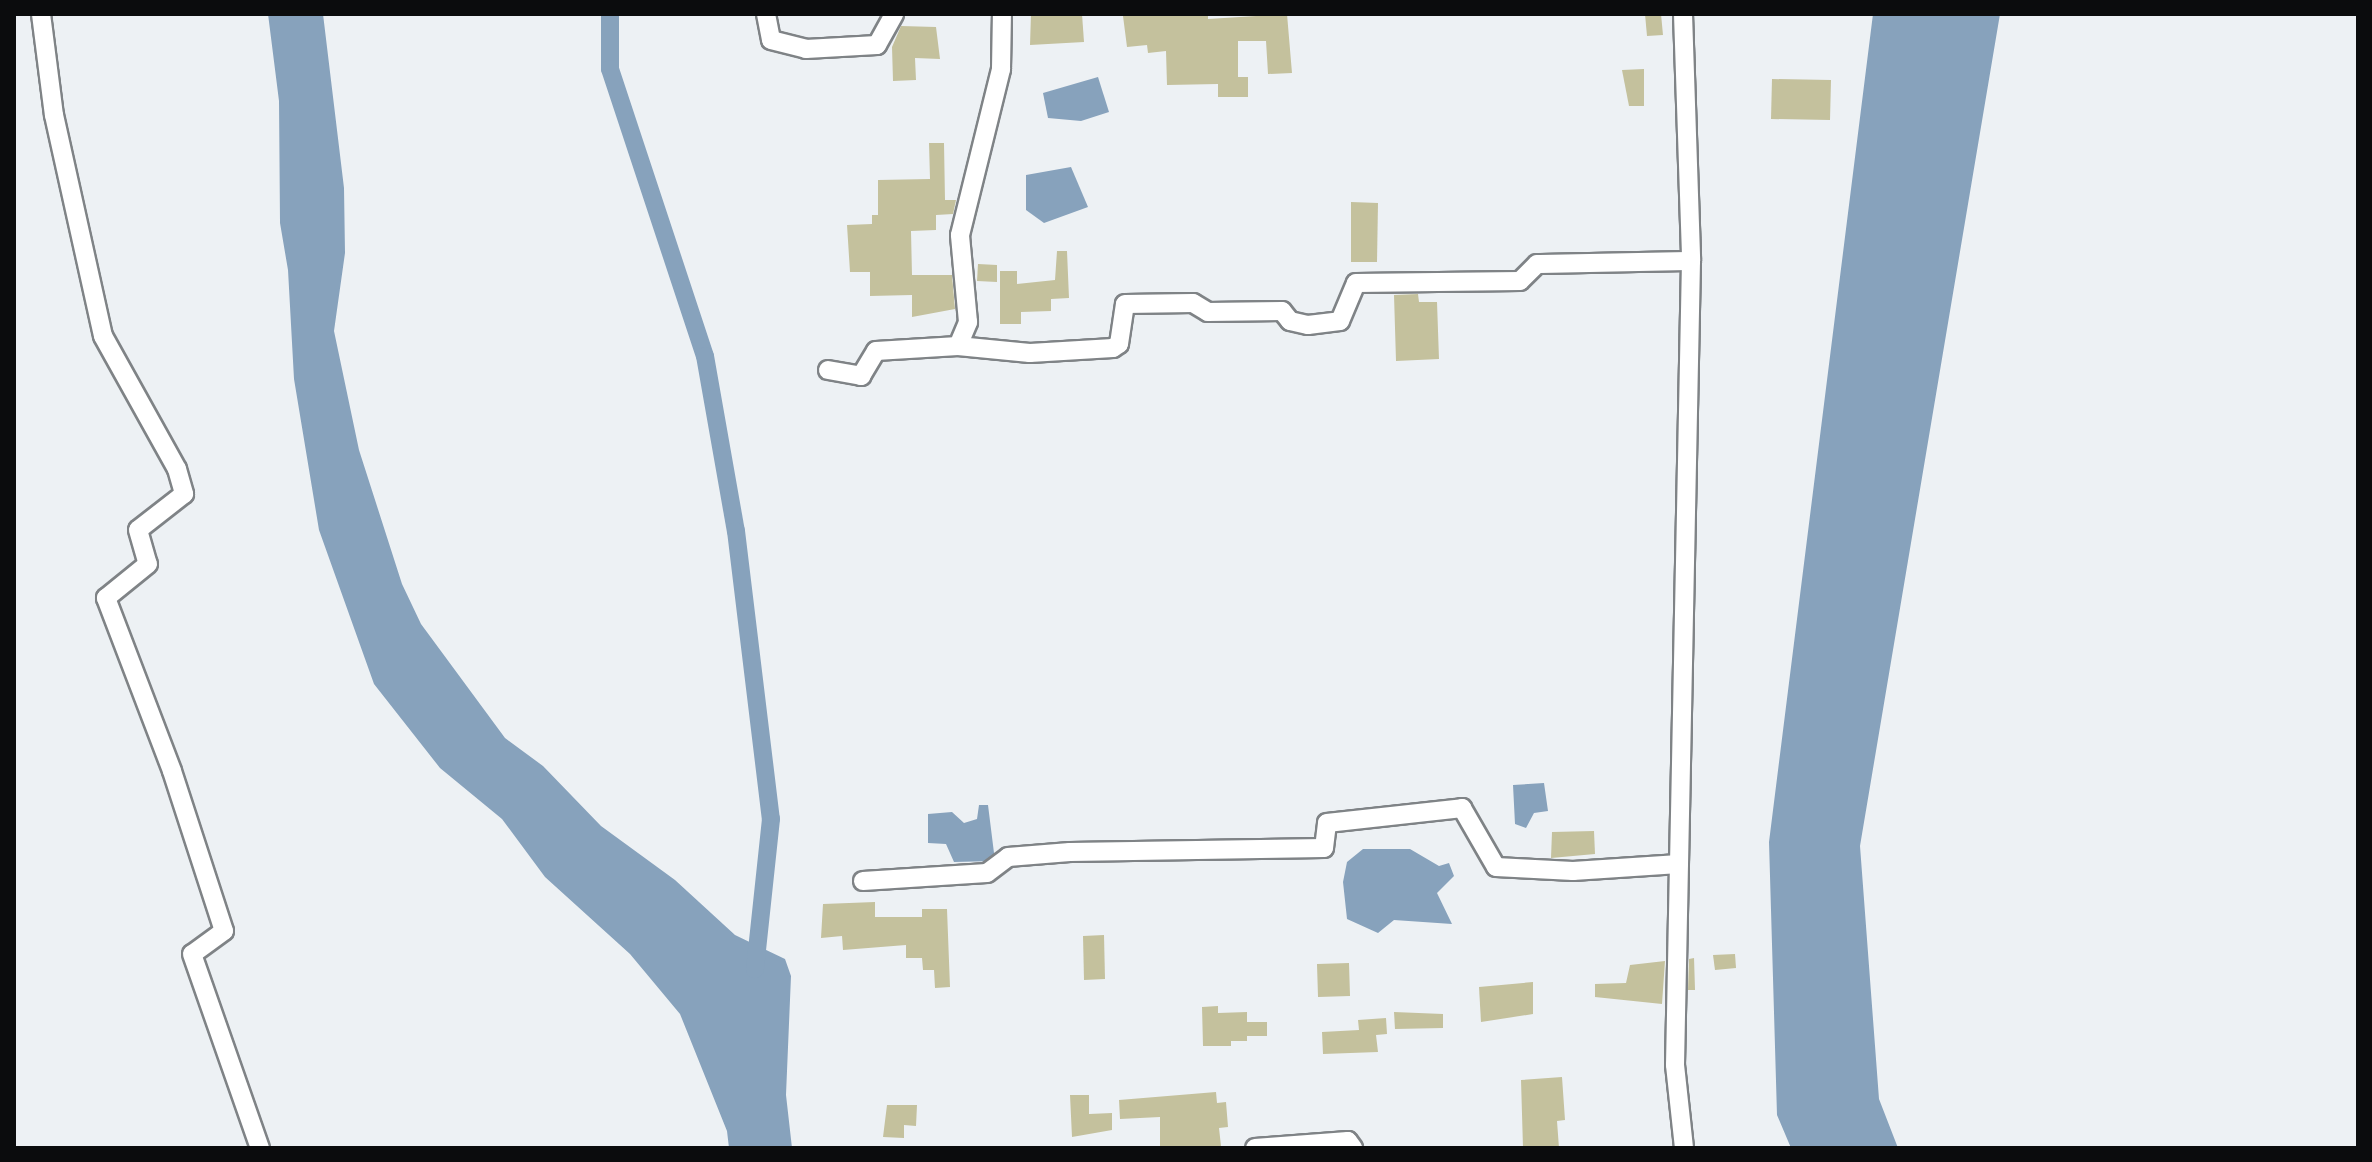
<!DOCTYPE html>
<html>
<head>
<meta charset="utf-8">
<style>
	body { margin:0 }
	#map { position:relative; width:2372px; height:1162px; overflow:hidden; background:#edf1f4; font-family:"PT Sans",sans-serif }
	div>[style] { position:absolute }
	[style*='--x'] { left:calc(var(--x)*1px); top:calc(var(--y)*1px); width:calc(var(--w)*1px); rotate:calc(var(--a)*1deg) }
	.water>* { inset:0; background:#87a2bc }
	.canal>* { height:18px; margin:-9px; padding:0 9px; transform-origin:9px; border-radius:9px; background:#87a2bc }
	.building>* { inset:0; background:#c4c19d }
	.roads { filter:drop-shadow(2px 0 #7f8386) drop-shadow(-2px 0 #7f8386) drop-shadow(0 2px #7f8386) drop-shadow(0 -2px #7f8386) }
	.minor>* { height:18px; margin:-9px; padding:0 9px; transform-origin:9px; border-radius:9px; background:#fff }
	span { translate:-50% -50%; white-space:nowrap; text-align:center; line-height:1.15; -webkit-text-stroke:6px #fdfdfe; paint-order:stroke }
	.frame { position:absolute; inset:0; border:16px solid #0b0c0d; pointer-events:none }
</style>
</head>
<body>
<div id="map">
	<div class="water">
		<div style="clip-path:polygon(268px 14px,323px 14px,344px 188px,345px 253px,334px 331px,359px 450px,402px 584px,421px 624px,505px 738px,543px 766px,601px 826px,675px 880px,735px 935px,785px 959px,791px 976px,786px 1095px,792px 1148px,729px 1148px,727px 1131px,680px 1014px,630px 954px,545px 877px,502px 819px,440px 768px,374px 684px,319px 530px,294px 379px,288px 270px,280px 223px,279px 101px)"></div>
		<div style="clip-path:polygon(1873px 14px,2000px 14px,1860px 846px,1879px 1099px,1898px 1148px,1791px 1148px,1777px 1115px,1769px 842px)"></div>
		<div style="clip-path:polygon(1098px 77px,1109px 112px,1081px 121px,1048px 118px,1043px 93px)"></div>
		<div style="clip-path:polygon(1071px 167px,1088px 207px,1044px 223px,1026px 210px,1026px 175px)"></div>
		<div style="clip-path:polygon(1544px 783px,1548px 811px,1534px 813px,1526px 828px,1515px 824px,1513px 785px)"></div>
		<div style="clip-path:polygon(979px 805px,988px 805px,995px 861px,954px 862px,946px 844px,928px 843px,928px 814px,952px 812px,964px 823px,977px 819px)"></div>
		<div style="clip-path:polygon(1363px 849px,1410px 849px,1439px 866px,1449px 863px,1454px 876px,1437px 893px,1452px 924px,1394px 920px,1378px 933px,1347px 919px,1343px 882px,1347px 862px)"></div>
	</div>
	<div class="canal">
		<div style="--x:610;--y:14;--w:55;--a:90"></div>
		<div style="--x:610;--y:69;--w:302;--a:71.7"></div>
		<div style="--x:705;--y:356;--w:178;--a:80"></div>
		<div style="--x:736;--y:531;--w:290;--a:83.1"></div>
		<div style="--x:771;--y:819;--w:151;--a:96.1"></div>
	</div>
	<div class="building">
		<div style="clip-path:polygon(1031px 14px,1082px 14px,1084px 42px,1030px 45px)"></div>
		<div style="clip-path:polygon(1208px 14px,1208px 19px,1287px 14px,1292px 73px,1268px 74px,1266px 41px,1238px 41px,1238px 77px,1248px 77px,1248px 97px,1218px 97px,1218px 84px,1167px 85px,1166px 51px,1148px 53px,1147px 45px,1127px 47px,1123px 16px)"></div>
		<div style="clip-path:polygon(1645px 14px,1661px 14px,1663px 35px,1647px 36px)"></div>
		<div style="clip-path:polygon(901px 26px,936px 27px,940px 59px,915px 58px,916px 80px,893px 81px,892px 47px)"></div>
		<div style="clip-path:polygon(1644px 69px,1644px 106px,1629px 106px,1622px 70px)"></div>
		<div style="clip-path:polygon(1772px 79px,1831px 80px,1830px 120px,1771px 119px)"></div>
		<div style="clip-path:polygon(929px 143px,944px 143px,945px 200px,956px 200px,953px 214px,936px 215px,936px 230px,911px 231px,912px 275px,952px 275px,955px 309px,912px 317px,912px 295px,870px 296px,870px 272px,850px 272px,847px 225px,872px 224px,872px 215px,878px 215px,878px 180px,930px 179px)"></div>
		<div style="clip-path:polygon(1351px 202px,1378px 203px,1377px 262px,1351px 262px)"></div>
		<div style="clip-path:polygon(1057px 251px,1067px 251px,1069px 298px,1051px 299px,1051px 311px,1021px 312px,1021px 324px,1000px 324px,1000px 271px,1017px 271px,1017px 284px,1055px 280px)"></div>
		<div style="clip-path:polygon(978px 264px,997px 265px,997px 282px,977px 281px)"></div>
		<div style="clip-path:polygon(1418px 294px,1419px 302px,1437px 302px,1439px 359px,1396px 361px,1394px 295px)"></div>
		<div style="clip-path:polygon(1594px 831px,1595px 854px,1551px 858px,1552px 832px)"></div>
		<div style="clip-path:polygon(875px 902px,875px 917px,922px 917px,922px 909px,947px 909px,950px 987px,935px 988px,934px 970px,923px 970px,922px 958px,906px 958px,906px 945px,843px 950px,842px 936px,821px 938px,823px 904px)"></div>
		<div style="clip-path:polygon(1104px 935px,1105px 979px,1084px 980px,1083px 936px)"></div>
		<div style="clip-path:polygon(1735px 954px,1736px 968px,1715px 970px,1713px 955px)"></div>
		<div style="clip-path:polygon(1694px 958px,1695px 990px,1688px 990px,1689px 959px)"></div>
		<div style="clip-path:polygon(1665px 961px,1662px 1004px,1595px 997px,1595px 984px,1626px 983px,1630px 965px)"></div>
		<div style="clip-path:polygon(1349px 963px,1350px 996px,1318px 997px,1317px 964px)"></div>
		<div style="clip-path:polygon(1533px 982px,1533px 1014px,1481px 1022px,1479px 987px)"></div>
		<div style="clip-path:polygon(1218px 1006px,1218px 1013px,1247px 1012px,1247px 1022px,1267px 1022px,1267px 1036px,1247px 1036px,1247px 1041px,1231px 1041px,1231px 1046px,1203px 1046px,1202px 1007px)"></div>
		<div style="clip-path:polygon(1394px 1012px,1443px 1014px,1443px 1028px,1395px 1029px)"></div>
		<div style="clip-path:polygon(1386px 1018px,1387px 1034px,1376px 1035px,1378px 1052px,1323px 1054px,1322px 1032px,1359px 1030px,1358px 1020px)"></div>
		<div style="clip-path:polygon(1562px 1077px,1565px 1120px,1557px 1121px,1559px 1148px,1523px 1148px,1521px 1080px)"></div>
		<div style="clip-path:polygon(1216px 1092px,1217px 1103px,1226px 1102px,1228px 1127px,1219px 1128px,1221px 1146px,1160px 1148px,1160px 1117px,1120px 1119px,1119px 1100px)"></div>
		<div style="clip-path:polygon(1070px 1095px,1089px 1095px,1089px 1114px,1112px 1113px,1112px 1130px,1072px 1137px)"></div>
		<div style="clip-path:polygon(887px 1105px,917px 1105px,916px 1126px,904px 1125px,904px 1138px,883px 1137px)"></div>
	</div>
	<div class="roads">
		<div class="minor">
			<div style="--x:41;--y:14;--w:102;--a:82.7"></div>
			<div style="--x:54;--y:115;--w:226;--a:77.5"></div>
			<div style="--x:103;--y:336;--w:152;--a:60.9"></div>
			<div style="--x:177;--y:469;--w:26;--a:74"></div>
			<div style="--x:184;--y:494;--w:58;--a:142"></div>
			<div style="--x:138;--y:530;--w:35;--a:74"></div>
			<div style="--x:148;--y:564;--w:54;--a:141"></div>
			<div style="--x:106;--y:598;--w:185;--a:69.1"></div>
			<div style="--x:172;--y:771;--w:168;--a:72"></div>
			<div style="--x:224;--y:931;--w:39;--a:144"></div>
			<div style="--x:192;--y:954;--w:206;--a:70.7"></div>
			<div style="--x:766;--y:14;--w:26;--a:79"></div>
			<div style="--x:771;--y:40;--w:36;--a:14"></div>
			<div style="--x:806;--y:49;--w:71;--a:-3.2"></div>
			<div style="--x:877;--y:45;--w:35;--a:-61"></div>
			<div style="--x:1683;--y:14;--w:247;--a:88.1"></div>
			<div style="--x:1691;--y:261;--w:804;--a:91.14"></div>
			<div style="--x:1675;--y:1065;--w:83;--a:83.8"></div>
			<div style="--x:958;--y:346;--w:26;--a:-67"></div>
			<div style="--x:968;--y:322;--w:87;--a:-95.3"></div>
			<div style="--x:960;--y:235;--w:171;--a:-76.1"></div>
			<div style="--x:1001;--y:69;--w:55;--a:-89"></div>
			<div style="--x:828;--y:370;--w:34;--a:10"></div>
			<div style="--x:861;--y:376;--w:29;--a:-59"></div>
			<div style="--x:876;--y:351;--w:82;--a:-3.5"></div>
			<div style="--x:958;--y:346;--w:72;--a:5.6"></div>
			<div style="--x:1030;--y:353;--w:83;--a:-3.4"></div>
			<div style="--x:1113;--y:348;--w:7;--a:-34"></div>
			<div style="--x:1119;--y:344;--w:40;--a:-81.5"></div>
			<div style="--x:1125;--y:304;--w:68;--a:-0.8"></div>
			<div style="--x:1193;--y:303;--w:17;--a:31"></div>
			<div style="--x:1208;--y:312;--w:74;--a:-0.8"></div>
			<div style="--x:1282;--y:311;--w:13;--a:51"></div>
			<div style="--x:1290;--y:321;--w:18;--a:13"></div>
			<div style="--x:1308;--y:325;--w:32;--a:-7"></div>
			<div style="--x:1340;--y:321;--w:41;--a:-67.2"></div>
			<div style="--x:1356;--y:283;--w:164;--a:-0.7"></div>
			<div style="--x:1520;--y:281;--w:24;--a:-45"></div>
			<div style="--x:1537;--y:264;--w:154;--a:-1.1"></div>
			<div style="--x:863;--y:881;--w:124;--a:-3.7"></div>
			<div style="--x:987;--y:873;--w:26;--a:-37"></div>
			<div style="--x:1008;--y:857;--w:62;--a:-4.6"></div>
			<div style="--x:1070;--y:852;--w:254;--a:-0.9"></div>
			<div style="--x:1324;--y:848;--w:25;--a:-83"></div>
			<div style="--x:1327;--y:823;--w:136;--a:-6.3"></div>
			<div style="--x:1462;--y:808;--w:68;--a:60"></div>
			<div style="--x:1496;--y:867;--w:77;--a:3"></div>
			<div style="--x:1573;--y:871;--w:106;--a:-3.8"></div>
			<div style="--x:1255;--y:1148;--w:93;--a:-4.3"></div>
			<div style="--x:1348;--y:1141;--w:9;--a:54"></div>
		</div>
	</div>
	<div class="frame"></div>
</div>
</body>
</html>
